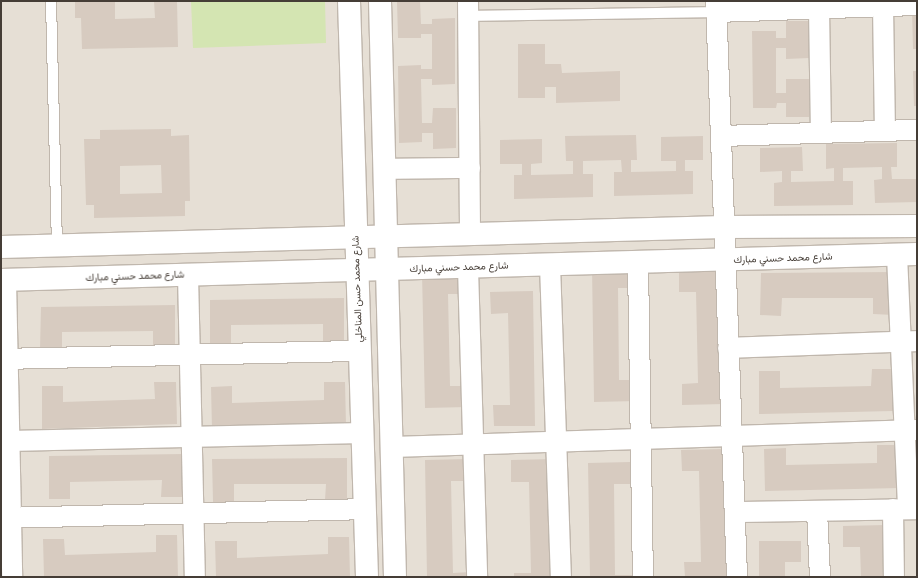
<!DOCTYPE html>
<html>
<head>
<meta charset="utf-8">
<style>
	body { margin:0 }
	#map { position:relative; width:918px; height:578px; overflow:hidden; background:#f2eee7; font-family:"Nunito Sans",Vazirmatn,sans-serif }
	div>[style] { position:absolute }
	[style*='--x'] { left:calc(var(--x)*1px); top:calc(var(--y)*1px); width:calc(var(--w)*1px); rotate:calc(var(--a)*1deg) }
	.residential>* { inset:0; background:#e6dfd5 }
	.green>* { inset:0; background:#d4e5b2 }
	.building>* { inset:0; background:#d7cbc0 }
	.roads { filter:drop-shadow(1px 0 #c0b7ad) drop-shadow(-1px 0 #c0b7ad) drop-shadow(0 1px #c0b7ad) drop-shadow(0 -1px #c0b7ad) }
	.service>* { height:10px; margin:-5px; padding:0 5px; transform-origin:5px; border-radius:5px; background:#fff }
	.minor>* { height:20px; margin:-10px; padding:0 10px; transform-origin:10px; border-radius:10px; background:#fff }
	.tertiary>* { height:22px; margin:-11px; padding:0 11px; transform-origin:11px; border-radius:11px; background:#fff }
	span { translate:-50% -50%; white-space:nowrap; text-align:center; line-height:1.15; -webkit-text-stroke:3px #fff; paint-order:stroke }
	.street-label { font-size:10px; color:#453d36 }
	.frame { position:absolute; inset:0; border:2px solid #453d36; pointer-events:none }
</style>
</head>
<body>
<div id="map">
	<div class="residential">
		<div style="clip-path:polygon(1px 1px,917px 1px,917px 577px,1px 577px)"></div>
	</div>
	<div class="green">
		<div style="clip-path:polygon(191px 1px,325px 1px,326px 43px,193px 48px)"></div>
	</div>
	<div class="building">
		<div style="clip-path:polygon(75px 1px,115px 1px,115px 19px,155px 18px,154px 1px,177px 1px,178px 47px,82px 49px,81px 18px,75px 18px)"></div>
		<div style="clip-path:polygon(397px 1px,420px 1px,421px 24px,432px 24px,432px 19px,455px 18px,455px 84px,432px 85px,432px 79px,421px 79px,422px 123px,432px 123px,433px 108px,456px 108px,456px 148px,433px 149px,433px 133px,422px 133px,422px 142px,399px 143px,398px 66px,421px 65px,421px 69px,432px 69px,432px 34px,421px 34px,421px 38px,398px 38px)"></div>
		<div style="clip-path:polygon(917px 8px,917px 49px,913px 49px,912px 9px)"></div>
		<div style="clip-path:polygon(786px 21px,809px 21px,809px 58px,786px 59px,786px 48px,776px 48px,776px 93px,786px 93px,786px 79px,809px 79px,809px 117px,786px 117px,786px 103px,777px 103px,776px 108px,753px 108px,752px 31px,776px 31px,776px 38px,786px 38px)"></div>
		<div style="clip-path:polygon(518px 44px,545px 44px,545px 64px,561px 64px,562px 73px,620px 71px,620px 101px,556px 103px,556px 87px,545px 87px,545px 98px,518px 98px)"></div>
		<div style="clip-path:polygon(913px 71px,917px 71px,917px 106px,914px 106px)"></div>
		<div style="clip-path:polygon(evenodd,171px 129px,171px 136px,189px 135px,190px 201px,185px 201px,185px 216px,94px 218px,94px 205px,86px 205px,84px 139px,100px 139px,100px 130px,171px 129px,161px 165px,162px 193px,120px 194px,120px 166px,161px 165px)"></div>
		<div style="clip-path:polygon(636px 135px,637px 160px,631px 160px,631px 172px,676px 171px,676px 161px,661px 161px,661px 137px,703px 136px,703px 160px,685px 160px,685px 171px,693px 171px,693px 194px,614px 196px,614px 172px,622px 172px,621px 160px,583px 161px,583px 174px,593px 174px,593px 197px,514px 199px,514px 175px,522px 175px,522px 164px,500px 164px,500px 140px,542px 139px,542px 163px,531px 164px,531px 175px,573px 174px,573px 161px,566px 161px,565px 136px)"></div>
		<div style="clip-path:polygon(897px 143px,897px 167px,891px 167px,892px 179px,917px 179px,917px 202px,875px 203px,874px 180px,882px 179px,882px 167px,843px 168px,843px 181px,853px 181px,853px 205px,774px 206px,774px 183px,782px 182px,782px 171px,760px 172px,760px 148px,802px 147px,803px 171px,791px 171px,791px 182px,834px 181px,834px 168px,826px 169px,826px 144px)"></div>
		<div style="clip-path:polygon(592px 267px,634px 267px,634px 288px,618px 288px,619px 380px,636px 380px,637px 401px,594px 402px)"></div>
		<div style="clip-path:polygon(721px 270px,724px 404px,682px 405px,682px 384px,698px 383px,696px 292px,679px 292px,679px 271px)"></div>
		<div style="clip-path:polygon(895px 272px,894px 315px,873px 314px,873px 298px,782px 298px,781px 316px,760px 315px,761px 273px)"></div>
		<div style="clip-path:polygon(422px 273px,465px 273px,464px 294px,448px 294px,450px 386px,467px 386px,467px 407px,425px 408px)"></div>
		<div style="clip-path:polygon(533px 291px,535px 426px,494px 426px,493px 405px,510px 405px,508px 313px,491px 314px,490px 292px)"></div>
		<div style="clip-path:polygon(344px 298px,344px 341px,323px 341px,323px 324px,231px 325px,231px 343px,210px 343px,210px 300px)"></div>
		<div style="clip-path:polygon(175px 305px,175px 347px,153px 347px,153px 331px,62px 332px,62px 350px,40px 349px,41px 307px)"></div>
		<div style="clip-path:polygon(872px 369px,893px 369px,893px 411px,759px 414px,759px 371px,780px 371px,780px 388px,871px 386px)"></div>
		<div style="clip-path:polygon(154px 382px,176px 382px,177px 424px,42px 429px,42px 386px,63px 386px,63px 402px,155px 399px)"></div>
		<div style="clip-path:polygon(324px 382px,345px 382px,346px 425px,212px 429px,211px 387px,232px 386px,232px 403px,324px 400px)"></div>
		<div style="clip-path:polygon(877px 445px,899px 445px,899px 488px,765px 491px,764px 449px,786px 448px,786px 465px,877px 463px)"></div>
		<div style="clip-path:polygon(724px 449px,727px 577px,685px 577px,684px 562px,701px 562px,699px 471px,682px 471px,681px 450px)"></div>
		<div style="clip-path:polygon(183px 454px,183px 497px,161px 497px,162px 480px,70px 482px,70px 499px,49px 499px,49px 456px)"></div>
		<div style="clip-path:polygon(347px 458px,347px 500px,325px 500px,326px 484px,234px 484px,234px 502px,213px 502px,212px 459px)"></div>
		<div style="clip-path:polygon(468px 459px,467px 481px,451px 481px,453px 573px,470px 572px,470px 577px,427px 577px,425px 460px)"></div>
		<div style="clip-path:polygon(554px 459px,556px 577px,514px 577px,514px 573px,531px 573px,529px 482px,511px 482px,511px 460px)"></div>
		<div style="clip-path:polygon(630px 462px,630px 484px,614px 484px,615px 575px,633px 575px,633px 577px,590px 577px,588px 463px)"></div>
		<div style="clip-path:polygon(885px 525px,886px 577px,861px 577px,860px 547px,843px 547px,843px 526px)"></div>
		<div style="clip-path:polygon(156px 535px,177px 535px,178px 577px,44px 577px,43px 539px,64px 539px,65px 555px,156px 552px)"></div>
		<div style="clip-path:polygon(328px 537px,349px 537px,350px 577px,216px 577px,215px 541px,237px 541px,237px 558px,328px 554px)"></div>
		<div style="clip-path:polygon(759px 541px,801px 541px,801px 562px,785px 562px,785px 577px,759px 577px)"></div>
	</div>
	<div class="roads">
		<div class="service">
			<div style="--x:51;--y:1;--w:244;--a:88.6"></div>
			<div style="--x:469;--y:16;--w:247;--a:-0.9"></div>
		</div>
		<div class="minor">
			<div style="--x:468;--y:1;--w:233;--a:89.5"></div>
			<div style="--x:716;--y:1;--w:576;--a:87.91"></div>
			<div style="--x:883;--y:6;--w:125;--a:89.1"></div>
			<div style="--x:819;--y:8;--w:125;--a:89.1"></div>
			<div style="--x:716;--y:12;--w:201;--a:-2"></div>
			<div style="--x:721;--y:136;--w:196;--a:-1.8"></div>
			<div style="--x:384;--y:169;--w:86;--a:-0.7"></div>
			<div style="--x:897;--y:255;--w:254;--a:87.5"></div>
			<div style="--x:638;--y:263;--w:314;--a:89.1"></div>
			<div style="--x:550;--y:265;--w:312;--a:88"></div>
			<div style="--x:468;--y:268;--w:309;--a:88.3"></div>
			<div style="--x:188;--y:275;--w:302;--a:88.7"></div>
			<div style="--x:6;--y:280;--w:297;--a:88.8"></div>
			<div style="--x:728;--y:348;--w:189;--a:-2.1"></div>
			<div style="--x:1;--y:359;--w:359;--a:-1.3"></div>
			<div style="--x:9;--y:441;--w:354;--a:-1.3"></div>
			<div style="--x:392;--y:447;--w:525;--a:-1.85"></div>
			<div style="--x:893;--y:509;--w:68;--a:89.2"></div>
			<div style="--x:817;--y:511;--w:66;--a:87.4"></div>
			<div style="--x:735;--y:512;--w:182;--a:-0.9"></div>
			<div style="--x:1;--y:518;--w:364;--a:-1.4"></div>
		</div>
		<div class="tertiary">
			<div style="--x:349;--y:1;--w:576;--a:88.21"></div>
			<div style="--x:380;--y:1;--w:576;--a:88.51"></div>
			<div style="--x:1;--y:247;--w:723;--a:-1.58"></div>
			<div style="--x:724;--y:227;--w:193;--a:-0.3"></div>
			<div style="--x:1;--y:280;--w:916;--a:-1.63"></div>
		</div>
	</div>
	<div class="street-label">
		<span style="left:783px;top:259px;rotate:-2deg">شارع محمد حسني مبارك</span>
		<span style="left:459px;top:268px;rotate:-2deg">شارع محمد حسني مبارك</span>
		<span style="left:135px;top:277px;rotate:-2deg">شارع محمد حسني مبارك</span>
		<span style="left:358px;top:289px;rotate:-92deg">شارع محمد حسن المناخلي</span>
	</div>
	<div class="frame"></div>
</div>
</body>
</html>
